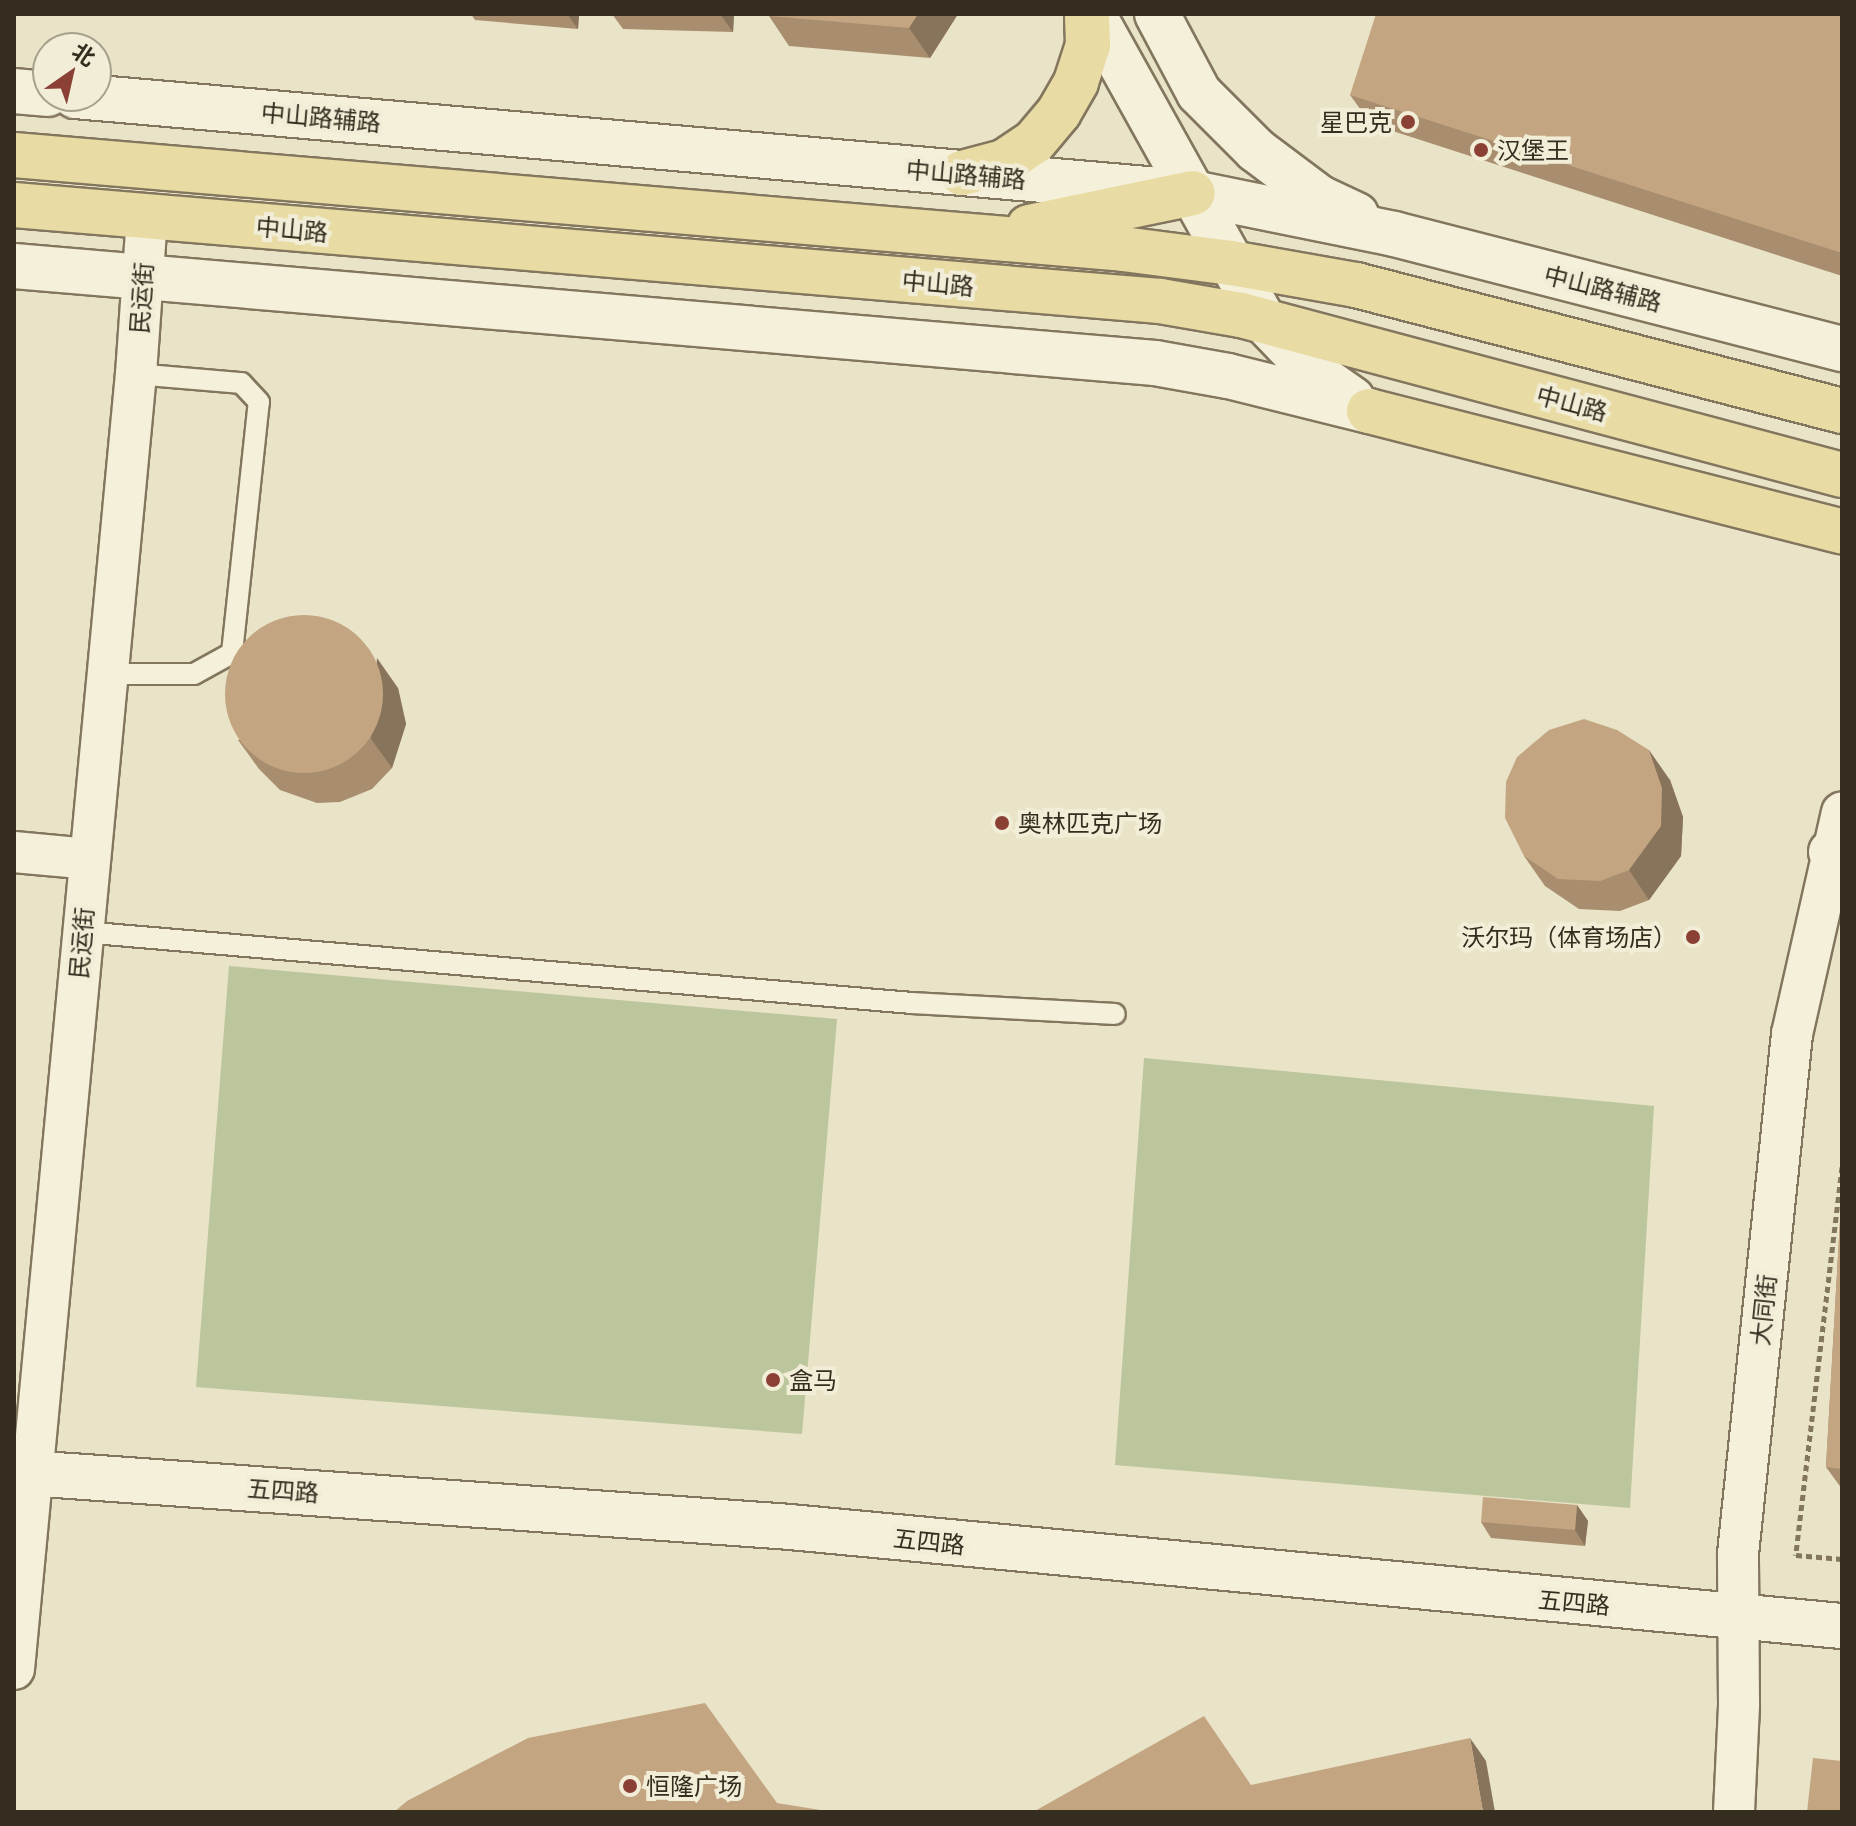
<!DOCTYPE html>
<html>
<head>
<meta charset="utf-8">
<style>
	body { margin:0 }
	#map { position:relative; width:1856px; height:1826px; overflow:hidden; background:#e9e3c7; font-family:"Playfair Display","Noto Sans SC",serif }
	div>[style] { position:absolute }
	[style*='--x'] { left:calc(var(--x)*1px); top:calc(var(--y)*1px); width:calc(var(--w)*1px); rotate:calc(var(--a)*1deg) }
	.green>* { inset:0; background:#bcc69c }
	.path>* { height:5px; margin-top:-2.5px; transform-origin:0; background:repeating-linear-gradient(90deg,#83765e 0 6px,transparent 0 10px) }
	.roads { filter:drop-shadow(2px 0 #83765e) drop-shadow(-2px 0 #83765e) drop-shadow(0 2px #83765e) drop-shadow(0 -2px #83765e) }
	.service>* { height:20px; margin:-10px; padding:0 10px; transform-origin:10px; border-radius:10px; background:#f5f0d9 }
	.minor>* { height:40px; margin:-20px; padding:0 20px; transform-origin:20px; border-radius:20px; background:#f5f0d9 }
	.tertiary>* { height:44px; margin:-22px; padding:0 22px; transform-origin:22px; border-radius:22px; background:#f5f0d9 }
	.secondary>* { height:44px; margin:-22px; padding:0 22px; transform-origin:22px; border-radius:22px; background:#f5f0d9 }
	.primary>* { height:44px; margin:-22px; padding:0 22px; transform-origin:22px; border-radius:22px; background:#e8dba4 }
	.wall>* { inset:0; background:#a88e6f }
	.shaded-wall>* { inset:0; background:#88745a }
	.building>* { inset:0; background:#c3a581 }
	.round { border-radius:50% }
	.dots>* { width:22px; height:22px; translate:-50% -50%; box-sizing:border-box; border:4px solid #f1edd6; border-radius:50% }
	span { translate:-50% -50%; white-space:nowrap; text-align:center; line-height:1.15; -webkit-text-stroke:8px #f1edd6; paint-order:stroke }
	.street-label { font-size:24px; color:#352d20 }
	.poi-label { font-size:24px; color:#352d20 }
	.right { translate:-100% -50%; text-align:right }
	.left { translate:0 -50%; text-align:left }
	.frame { position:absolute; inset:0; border:16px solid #352d20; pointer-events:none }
	.north { position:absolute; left:32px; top:32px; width:80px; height:80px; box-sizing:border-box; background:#f1edd6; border:2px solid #a6a08d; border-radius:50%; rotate:34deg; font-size:22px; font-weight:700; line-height:32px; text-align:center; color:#352d20 }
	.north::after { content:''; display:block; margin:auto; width:28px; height:36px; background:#8b4035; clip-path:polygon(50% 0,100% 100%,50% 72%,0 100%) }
</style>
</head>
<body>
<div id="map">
	<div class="green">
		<div style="clip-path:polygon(229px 966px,837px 1019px,802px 1434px,196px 1387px)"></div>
		<div style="clip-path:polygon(1144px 1058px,1654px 1106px,1630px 1508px,1115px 1465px)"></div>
	</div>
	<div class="path">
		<div style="--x:1842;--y:1167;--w:391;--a:96.8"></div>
		<div style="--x:1796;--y:1555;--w:46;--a:5"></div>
	</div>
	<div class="roads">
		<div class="service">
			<div style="--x:106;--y:674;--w:88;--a:0"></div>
			<div style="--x:194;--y:674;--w:43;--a:-28.9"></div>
			<div style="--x:232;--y:653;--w:252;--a:-83.9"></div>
			<div style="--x:259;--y:402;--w:26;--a:-133"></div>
			<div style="--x:241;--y:383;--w:105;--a:-175.1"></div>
			<div style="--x:82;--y:932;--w:833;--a:4.89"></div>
			<div style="--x:912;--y:1003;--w:203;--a:3.1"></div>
		</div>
		<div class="minor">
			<div style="--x:14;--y:852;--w:75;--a:5.3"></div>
			<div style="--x:14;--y:1669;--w:1301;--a:-84.62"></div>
			<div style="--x:136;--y:374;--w:157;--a:-86"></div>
			<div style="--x:1734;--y:1812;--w:108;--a:-87.3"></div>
			<div style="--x:1739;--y:1704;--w:150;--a:-90.4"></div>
			<div style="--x:1738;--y:1554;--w:523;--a:-84.07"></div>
			<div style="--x:1792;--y:1034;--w:227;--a:-77.3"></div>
		</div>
		<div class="tertiary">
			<div style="--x:1831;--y:852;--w:14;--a:39"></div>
		</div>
		<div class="secondary">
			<div style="--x:1093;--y:14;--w:351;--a:60.9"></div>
			<div style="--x:1264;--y:321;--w:69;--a:46.2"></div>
			<div style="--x:1312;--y:371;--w:49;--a:35"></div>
			<div style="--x:1157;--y:14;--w:89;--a:62"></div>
			<div style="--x:1199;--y:93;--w:81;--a:45"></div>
			<div style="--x:1256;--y:150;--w:80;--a:36.9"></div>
			<div style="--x:1320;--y:198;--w:40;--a:25"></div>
			<div style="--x:14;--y:91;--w:34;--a:5"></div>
			<div style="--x:75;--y:96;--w:1122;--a:4.96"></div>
			<div style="--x:1193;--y:193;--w:205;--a:11.5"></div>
			<div style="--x:1394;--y:234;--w:463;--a:14.4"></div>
			<div style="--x:14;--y:266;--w:1145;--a:4.86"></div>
			<div style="--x:1155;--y:363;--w:74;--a:10.1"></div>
			<div style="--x:1228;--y:376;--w:145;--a:13.9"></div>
			<div style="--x:14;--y:1472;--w:778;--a:4.05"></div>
			<div style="--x:790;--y:1527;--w:1057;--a:5.38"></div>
		</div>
		<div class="primary">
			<div style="--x:14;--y:155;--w:1113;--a:4.84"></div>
			<div style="--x:1123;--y:249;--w:109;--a:7.4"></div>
			<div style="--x:1231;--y:263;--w:127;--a:10"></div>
			<div style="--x:1356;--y:285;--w:502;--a:14.53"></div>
			<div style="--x:962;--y:173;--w:43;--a:-14.7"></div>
			<div style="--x:1004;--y:162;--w:36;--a:-34"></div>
			<div style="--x:1034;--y:142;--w:39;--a:-50"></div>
			<div style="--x:1059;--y:112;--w:34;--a:-60"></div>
			<div style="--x:1076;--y:82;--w:39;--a:-72"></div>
			<div style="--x:1088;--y:45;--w:31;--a:-92"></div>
			<div style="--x:14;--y:205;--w:1150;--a:4.79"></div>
			<div style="--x:1160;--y:301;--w:82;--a:9.8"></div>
			<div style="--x:1241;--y:315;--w:622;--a:14.91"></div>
			<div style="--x:1029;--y:227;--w:167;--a:-11.7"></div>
			<div style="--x:1369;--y:411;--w:488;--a:14.3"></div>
		</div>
	</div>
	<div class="wall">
		<div style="clip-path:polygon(471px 14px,579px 14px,578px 29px,475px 20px)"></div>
		<div style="clip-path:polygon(612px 14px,734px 14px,733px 32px,623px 29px)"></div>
		<div style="clip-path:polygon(958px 14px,930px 58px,789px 46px,769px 16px)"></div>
		<div style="clip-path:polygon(1842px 14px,1842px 276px,1371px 124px,1350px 95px)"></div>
		<div style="clip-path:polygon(398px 688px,406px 724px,392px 768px,372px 789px,340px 802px,317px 803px,280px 790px,259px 769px,238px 740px)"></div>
		<div style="clip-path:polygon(1670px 780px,1683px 817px,1681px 856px,1649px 900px,1620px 911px,1579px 909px,1545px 886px,1524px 856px)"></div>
		<div style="clip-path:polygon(1842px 1185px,1842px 1489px,1826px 1467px)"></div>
		<div style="clip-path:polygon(1577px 1505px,1588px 1521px,1585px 1546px,1491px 1538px,1481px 1522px)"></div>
	</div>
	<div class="shaded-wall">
		<div style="clip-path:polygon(567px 14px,579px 14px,578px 29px)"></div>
		<div style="clip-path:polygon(720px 14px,734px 14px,733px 32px)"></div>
		<div style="clip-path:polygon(918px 14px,958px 14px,930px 58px,909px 28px)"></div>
		<div style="clip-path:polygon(377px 658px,398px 688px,406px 724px,392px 768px,371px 739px)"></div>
		<div style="clip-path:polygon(1649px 750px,1670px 780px,1683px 817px,1681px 856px,1649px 900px,1629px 870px)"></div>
		<div style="clip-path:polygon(1577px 1505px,1588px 1521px,1585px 1546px,1575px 1530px)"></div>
		<div style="clip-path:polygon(1470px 1738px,1486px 1761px,1495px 1812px,1483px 1812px)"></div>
	</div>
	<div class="building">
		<div style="clip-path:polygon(769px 14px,918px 14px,909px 28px,769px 16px)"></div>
		<div style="clip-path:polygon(1376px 14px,1842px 14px,1842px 253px,1350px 95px)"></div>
		<div class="round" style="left:225px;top:615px;width:158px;height:158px"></div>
		<div style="clip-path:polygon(1584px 719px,1617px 730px,1649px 750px,1662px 788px,1661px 826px,1629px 870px,1600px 881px,1558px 879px,1524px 856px,1505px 818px,1506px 782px,1517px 757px,1549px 730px)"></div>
		<div style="clip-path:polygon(1842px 1185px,1842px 1469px,1826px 1467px)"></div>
		<div style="clip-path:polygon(1483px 1497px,1577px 1505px,1575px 1530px,1481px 1522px)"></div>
		<div style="clip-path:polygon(705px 1703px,777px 1803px,833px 1812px,394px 1812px,407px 1801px,528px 1738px)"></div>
		<div style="clip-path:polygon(1204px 1716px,1251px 1785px,1470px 1738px,1483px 1812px,1033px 1812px)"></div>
		<div style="clip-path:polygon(1813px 1758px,1842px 1761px,1842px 1812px,1807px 1812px)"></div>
	</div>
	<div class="dots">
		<div style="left:1408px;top:122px;background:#8b4035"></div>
		<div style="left:1481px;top:150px;background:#8b4035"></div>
		<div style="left:1002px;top:823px;background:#8b4035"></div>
		<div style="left:1693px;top:937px;background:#8b4035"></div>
		<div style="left:773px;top:1380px;background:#8b4035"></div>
		<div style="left:630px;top:1786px;background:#8b4035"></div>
	</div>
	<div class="street-label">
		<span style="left:321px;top:117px;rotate:5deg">中山路辅路</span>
		<span style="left:966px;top:174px;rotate:5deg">中山路辅路</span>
		<span style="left:292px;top:229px;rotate:5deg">中山路</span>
		<span style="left:938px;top:283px;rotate:5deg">中山路</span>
		<span style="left:1603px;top:288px;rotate:14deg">中山路辅路</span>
		<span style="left:141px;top:298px;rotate:-86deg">民运街</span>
		<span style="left:1572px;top:403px;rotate:15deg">中山路</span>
		<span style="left:81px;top:943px;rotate:-85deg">民运街</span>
		<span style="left:1763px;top:1310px;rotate:-84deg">大同街</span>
		<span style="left:283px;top:1490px;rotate:4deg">五四路</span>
		<span style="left:929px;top:1541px;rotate:6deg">五四路</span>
		<span style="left:1574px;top:1602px;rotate:5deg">五四路</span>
	</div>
	<div class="poi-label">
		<span class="right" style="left:1392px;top:122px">星巴克</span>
		<span class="left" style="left:1497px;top:150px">汉堡王</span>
		<span class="left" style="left:1018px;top:823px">奥林匹克广场</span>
		<span class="right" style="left:1677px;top:937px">沃尔玛（体育场店）</span>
		<span class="left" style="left:789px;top:1380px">盒马</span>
		<span class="left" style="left:646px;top:1786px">恒隆广场</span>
	</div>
	<div class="frame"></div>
	<div class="north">北</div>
</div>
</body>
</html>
